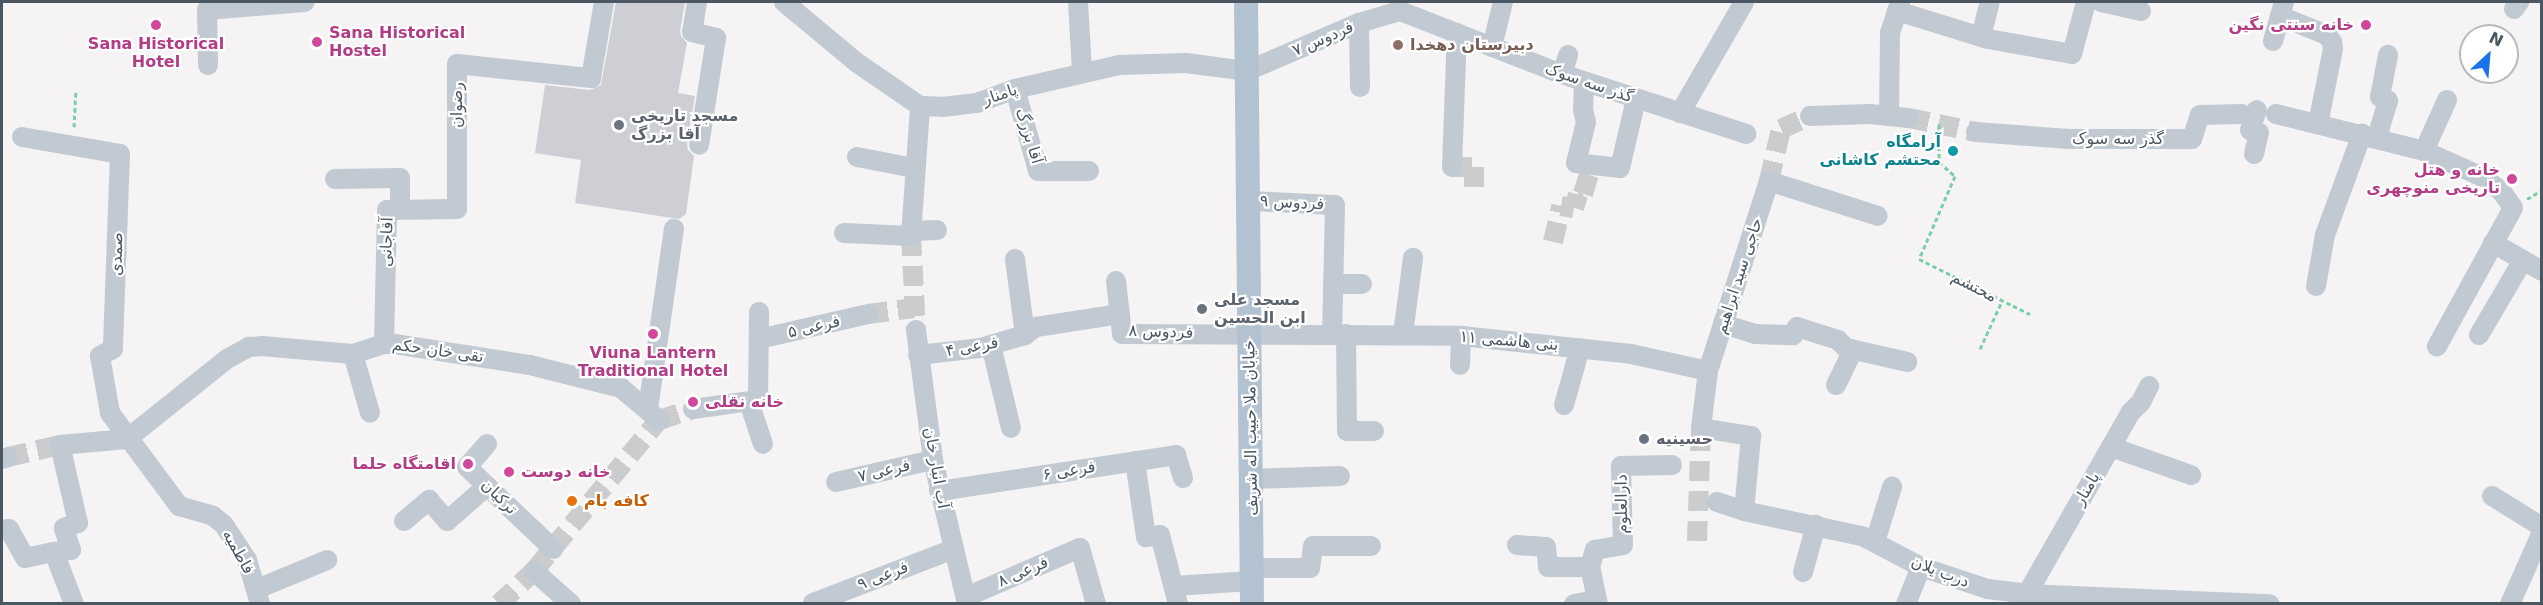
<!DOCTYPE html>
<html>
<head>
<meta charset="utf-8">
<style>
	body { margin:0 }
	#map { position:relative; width:2543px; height:605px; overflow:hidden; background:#f5f3f3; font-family:"DejaVu Sans",Cairo,sans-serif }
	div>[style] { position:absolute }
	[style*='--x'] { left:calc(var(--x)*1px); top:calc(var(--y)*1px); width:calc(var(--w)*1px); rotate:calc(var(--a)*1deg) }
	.building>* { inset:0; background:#cdcfd5 }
	.minor-tunnel>* { height:20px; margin-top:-10px; transform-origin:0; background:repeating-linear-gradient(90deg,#caccce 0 20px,transparent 0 30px) }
	.path>* { height:3px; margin-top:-1.5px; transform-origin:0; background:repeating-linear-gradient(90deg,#7ad0a6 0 4.5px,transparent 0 7.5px) }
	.minor>* { height:20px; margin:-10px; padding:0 10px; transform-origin:10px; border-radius:10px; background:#c1cad2 }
	.major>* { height:24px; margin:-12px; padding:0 12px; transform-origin:12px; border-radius:12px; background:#b3c2d1 }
	.dots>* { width:16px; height:16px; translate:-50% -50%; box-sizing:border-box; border:3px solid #fff; border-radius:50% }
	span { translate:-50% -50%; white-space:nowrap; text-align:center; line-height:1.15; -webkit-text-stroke:4.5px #fff; paint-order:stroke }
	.hotel-label { font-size:16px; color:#b23c85; font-weight:700 }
	.right { translate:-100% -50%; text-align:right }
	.left { translate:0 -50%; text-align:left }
	.street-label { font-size:16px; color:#4a5661 }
	.education-label { font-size:16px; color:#785e54; font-weight:700 }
	.worship-label { font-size:16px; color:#5b616d; font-weight:700 }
	.culture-label { font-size:16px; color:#0d838f; font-weight:700 }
	.food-label { font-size:16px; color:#c56008; font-weight:700 }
	.frame { position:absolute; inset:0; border:3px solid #4a5661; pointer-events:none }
	.north { position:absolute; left:2459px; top:24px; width:60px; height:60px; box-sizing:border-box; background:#fff; border:2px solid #b7bbc0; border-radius:50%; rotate:26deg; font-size:16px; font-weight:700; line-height:24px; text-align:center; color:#4a5661 }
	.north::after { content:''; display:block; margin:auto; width:21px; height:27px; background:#1a73e8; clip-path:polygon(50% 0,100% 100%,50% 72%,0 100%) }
</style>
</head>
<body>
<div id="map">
	<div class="building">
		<div style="clip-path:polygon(616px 2px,685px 2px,680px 31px,681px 36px,687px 43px,678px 93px,695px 96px,687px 144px,688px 150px,694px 156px,686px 214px,679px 219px,575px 203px,581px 160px,535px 153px,545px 85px,590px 90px,601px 85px)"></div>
	</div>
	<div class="minor-tunnel">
		<div style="--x:1909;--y:118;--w:68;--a:11.8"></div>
		<div style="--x:1452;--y:167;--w:22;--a:0"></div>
		<div style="--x:1474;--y:167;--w:25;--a:90"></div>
		<div style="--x:1769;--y:181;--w:53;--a:-77"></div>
		<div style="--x:1781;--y:129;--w:32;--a:-24"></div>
		<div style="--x:911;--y:236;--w:94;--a:87"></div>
		<div style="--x:1553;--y:242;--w:37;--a:-77"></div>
		<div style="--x:1561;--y:206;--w:13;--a:9"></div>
		<div style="--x:1574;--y:208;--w:14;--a:-73"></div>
		<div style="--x:1578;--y:195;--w:5;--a:-11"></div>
		<div style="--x:1583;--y:194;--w:30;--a:-73"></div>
		<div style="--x:868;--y:314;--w:46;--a:-7.4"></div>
		<div style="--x:8;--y:457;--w:53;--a:-13"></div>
		<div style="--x:1697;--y:541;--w:113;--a:-88"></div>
		<div style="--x:499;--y:604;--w:48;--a:-43.3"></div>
		<div style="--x:534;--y:571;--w:196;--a:-50.4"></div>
		<div style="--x:659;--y:420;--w:36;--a:-18"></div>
	</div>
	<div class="path">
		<div style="--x:1939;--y:124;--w:38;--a:90"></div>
		<div style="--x:1939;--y:162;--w:21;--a:41"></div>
		<div style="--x:1955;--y:176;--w:90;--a:113.4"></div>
		<div style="--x:1919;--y:259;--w:124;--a:26.4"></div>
		<div style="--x:74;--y:127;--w:36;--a:-87"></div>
		<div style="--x:2527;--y:199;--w:17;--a:-31"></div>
		<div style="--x:1980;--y:349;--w:53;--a:-65.4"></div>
	</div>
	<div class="minor">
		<div style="--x:697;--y:2;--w:30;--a:99"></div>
		<div style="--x:692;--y:32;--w:25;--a:14"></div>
		<div style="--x:716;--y:38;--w:108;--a:99"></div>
		<div style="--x:784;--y:2;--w:94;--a:39.8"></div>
		<div style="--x:856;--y:62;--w:78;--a:34.5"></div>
		<div style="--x:920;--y:106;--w:23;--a:2"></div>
		<div style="--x:943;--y:107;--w:34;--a:-7"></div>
		<div style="--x:977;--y:103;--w:40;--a:-20.2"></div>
		<div style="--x:1015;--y:89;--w:107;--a:-13"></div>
		<div style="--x:1119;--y:65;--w:67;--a:-1.7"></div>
		<div style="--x:1186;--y:63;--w:62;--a:7.5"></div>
		<div style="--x:1247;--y:71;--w:122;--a:-23.2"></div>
		<div style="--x:1359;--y:23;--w:43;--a:-16.3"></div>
		<div style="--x:1078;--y:2;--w:70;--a:86.7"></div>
		<div style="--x:2101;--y:2;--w:41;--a:12.7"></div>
		<div style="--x:2514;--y:9;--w:9;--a:-54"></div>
		<div style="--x:1400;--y:11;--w:174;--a:21.3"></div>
		<div style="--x:1562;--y:74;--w:194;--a:18"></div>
		<div style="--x:1897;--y:11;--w:95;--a:17.1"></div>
		<div style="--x:1988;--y:39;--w:85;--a:10.1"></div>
		<div style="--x:2072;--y:54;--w:54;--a:-74.9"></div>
		<div style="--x:2280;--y:16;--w:51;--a:22"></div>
		<div style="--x:2327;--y:35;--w:9;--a:54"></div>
		<div style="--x:2332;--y:42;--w:7;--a:82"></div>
		<div style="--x:2333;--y:49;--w:76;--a:101.3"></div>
		<div style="--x:1359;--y:23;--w:64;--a:89.1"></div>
		<div style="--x:1981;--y:37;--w:36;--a:-76"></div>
		<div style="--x:2273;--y:41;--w:41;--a:-74.2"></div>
		<div style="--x:1492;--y:47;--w:46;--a:-76.3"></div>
		<div style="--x:208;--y:65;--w:55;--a:-91"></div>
		<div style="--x:207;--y:10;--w:98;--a:-4.7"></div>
		<div style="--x:1562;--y:74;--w:20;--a:-72"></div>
		<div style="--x:1584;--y:82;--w:28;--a:92"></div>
		<div style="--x:1583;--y:110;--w:12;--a:76"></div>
		<div style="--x:1586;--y:122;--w:42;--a:103.7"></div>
		<div style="--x:1576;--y:163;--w:44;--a:6.5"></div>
		<div style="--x:1620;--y:168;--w:71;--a:-76.9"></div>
		<div style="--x:1015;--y:89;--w:85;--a:74.3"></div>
		<div style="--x:1038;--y:171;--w:51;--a:0"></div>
		<div style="--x:1680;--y:113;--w:128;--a:-60"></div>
		<div style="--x:2276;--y:114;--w:153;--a:14"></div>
		<div style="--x:2424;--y:151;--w:64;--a:23.8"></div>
		<div style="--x:2483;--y:177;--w:24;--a:38"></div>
		<div style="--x:2502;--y:192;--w:19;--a:55"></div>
		<div style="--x:2513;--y:208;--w:158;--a:118.8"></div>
		<div style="--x:1810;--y:116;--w:60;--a:-1.9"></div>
		<div style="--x:1870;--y:114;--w:39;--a:6"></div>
		<div style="--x:1889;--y:116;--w:83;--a:-89.3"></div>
		<div style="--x:1890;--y:33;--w:33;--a:-72"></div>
		<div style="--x:1976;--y:132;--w:93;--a:4.3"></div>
		<div style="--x:2069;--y:139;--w:123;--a:0"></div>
		<div style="--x:2192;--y:139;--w:25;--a:-72"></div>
		<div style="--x:2200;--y:115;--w:42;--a:-1.4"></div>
		<div style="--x:22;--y:137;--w:99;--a:9.8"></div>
		<div style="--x:120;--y:154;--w:195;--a:92.1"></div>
		<div style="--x:113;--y:349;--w:15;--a:152"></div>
		<div style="--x:100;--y:356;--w:58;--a:80"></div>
		<div style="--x:110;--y:413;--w:116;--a:53.4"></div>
		<div style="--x:179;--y:506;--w:35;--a:16"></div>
		<div style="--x:213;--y:516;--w:14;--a:39"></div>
		<div style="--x:224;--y:525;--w:42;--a:56.7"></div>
		<div style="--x:247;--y:560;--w:46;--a:73.5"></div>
		<div style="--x:2377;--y:137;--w:38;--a:-73"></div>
		<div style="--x:2388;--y:101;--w:9;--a:-153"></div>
		<div style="--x:2380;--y:97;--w:43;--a:-79.2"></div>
		<div style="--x:2424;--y:151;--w:56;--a:-65.7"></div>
		<div style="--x:2254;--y:154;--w:22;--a:-77"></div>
		<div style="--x:2259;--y:133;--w:9;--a:-162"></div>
		<div style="--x:2250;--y:130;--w:21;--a:-71"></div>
		<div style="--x:857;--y:157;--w:58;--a:10.9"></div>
		<div style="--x:1452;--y:167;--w:134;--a:-87.9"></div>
		<div style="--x:335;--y:179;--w:65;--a:-0.9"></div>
		<div style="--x:400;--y:178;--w:31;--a:90"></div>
		<div style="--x:1248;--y:201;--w:87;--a:2.6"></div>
		<div style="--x:1335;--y:205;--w:129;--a:91.3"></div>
		<div style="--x:911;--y:231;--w:26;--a:-2"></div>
		<div style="--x:844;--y:233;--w:67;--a:2.6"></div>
		<div style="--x:911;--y:236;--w:130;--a:-86"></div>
		<div style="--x:2493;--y:243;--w:56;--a:29.7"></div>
		<div style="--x:1015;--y:259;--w:77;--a:82.5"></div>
		<div style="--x:1116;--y:281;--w:53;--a:83.5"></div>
		<div style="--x:1122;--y:334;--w:339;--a:0.3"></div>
		<div style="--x:1461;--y:336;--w:171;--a:6"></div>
		<div style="--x:1631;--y:354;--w:79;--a:12.4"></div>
		<div style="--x:1708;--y:371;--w:57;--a:97"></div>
		<div style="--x:1701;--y:428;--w:51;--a:9.1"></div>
		<div style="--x:1751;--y:436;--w:75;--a:95.3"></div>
		<div style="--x:1744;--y:511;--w:121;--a:12"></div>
		<div style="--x:1862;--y:536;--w:67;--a:27.7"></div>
		<div style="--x:1921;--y:567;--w:71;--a:18.2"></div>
		<div style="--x:1988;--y:589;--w:39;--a:7"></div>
		<div style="--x:2027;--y:594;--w:243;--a:2.4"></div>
		<div style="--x:1333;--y:284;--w:29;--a:0"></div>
		<div style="--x:2316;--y:286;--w:52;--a:-80"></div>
		<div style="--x:2325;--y:235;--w:108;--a:-69.9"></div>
		<div style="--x:1723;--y:324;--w:34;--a:17"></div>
		<div style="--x:1755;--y:334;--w:38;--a:2"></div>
		<div style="--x:1793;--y:335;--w:9;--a:-63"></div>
		<div style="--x:1797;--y:327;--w:43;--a:17.6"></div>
		<div style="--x:1838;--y:340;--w:11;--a:45"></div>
		<div style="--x:1846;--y:348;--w:63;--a:12.9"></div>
		<div style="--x:916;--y:330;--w:131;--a:82.5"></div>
		<div style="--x:933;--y:460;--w:148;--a:76.7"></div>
		<div style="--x:1346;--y:334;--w:97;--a:89.4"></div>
		<div style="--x:1347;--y:431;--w:27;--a:0"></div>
		<div style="--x:1403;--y:334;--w:77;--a:-82.5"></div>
		<div style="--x:2479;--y:335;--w:87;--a:-59.6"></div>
		<div style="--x:759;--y:339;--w:112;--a:-12.9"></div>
		<div style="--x:384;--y:344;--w:134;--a:-88.7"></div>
		<div style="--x:387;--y:210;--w:70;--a:-0.8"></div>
		<div style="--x:457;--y:209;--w:145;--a:-90"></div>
		<div style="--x:457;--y:64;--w:135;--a:6"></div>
		<div style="--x:591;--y:78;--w:77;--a:-80.3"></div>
		<div style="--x:991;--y:345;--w:85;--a:76.5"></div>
		<div style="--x:353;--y:354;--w:61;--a:73.9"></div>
		<div style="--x:918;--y:355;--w:62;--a:-6.4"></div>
		<div style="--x:980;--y:348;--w:47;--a:-16.1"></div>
		<div style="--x:1025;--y:335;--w:14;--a:-36"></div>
		<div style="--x:1036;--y:327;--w:85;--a:-8.8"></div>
		<div style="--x:1460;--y:365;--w:29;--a:-88"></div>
		<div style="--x:1708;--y:371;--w:200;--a:-72.2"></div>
		<div style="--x:1769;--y:181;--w:114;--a:17.8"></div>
		<div style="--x:1836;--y:385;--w:39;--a:-64"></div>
		<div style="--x:749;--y:402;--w:44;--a:71.6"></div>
		<div style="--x:1564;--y:405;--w:59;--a:-74.3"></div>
		<div style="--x:648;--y:409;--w:182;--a:-81.8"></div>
		<div style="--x:693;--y:409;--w:66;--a:-7.9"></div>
		<div style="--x:758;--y:400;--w:88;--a:-89.3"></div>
		<div style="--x:127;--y:439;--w:128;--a:-38.7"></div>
		<div style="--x:227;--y:359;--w:25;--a:-29"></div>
		<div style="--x:249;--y:347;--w:13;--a:-4"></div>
		<div style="--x:262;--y:346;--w:91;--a:5"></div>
		<div style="--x:353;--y:354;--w:33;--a:-18"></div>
		<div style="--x:384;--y:344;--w:10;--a:0"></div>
		<div style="--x:394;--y:344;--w:138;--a:8.8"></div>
		<div style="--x:530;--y:365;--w:94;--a:14.2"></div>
		<div style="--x:621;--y:388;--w:50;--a:40.1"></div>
		<div style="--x:487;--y:444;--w:30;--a:131"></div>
		<div style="--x:467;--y:467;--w:119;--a:43.6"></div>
		<div style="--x:2111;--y:447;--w:85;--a:19.3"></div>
		<div style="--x:2;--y:459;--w:6;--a:-18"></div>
		<div style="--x:1135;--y:461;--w:77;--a:81.8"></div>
		<div style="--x:1146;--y:537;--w:14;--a:-8"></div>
		<div style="--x:1160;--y:535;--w:71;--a:75.4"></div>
		<div style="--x:1251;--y:479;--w:89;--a:-1.9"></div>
		<div style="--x:836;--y:482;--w:99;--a:-12.8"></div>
		<div style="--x:939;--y:491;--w:240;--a:-8.6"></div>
		<div style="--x:1176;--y:455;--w:24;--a:73"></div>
		<div style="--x:2492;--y:496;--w:59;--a:31.8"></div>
		<div style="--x:1717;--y:502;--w:28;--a:18"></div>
		<div style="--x:404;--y:521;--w:33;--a:-40"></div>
		<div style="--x:429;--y:500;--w:28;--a:49"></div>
		<div style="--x:447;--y:521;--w:53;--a:-41.2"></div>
		<div style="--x:2;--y:530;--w:7;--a:-8"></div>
		<div style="--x:9;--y:529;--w:33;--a:61"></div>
		<div style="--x:25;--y:558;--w:30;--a:-12"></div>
		<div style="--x:54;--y:552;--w:56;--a:69"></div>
		<div style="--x:1875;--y:542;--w:58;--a:-72.8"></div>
		<div style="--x:1517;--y:545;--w:29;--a:4"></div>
		<div style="--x:1546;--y:547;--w:20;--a:84"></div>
		<div style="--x:1548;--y:567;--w:42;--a:0"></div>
		<div style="--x:54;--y:552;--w:17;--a:-7"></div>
		<div style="--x:71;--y:550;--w:23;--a:-108"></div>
		<div style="--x:64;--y:528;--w:15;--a:-20"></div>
		<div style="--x:78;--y:523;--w:80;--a:-103"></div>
		<div style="--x:60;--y:445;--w:67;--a:-5.1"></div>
		<div style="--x:1252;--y:568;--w:58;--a:0"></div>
		<div style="--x:1310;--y:568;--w:22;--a:-82"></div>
		<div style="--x:1313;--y:546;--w:58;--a:0"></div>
		<div style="--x:534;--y:571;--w:50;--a:41.7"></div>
		<div style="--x:1803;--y:572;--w:49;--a:-74.5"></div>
		<div style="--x:1174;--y:586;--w:78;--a:-3.7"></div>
		<div style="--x:257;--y:589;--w:76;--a:-22.5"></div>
		<div style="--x:2027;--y:594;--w:210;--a:-60.3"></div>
		<div style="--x:2131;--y:412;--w:14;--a:-45"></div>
		<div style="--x:2141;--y:402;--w:18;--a:-63"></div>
		<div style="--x:966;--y:597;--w:124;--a:-23.3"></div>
		<div style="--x:1080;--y:548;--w:58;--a:74.1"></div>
		<div style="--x:813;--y:603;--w:151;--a:-21"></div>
		<div style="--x:1574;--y:604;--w:23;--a:-10"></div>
		<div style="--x:1598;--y:604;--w:38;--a:-102"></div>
		<div style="--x:1590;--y:567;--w:18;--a:-74"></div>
		<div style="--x:1595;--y:550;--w:28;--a:-10"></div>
		<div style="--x:1623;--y:545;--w:79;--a:-91.5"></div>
		<div style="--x:1621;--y:466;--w:51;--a:-1.1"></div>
		<div style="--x:1906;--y:604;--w:40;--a:-68"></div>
		<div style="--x:2510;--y:604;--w:79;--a:-66"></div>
	</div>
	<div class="major">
		<div style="--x:1246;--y:2;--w:602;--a:89.43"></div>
	</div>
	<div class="dots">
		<div style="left:156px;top:25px;background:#d1479c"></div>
		<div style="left:2366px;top:25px;background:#d1479c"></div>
		<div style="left:317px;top:42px;background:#d1479c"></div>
		<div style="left:1398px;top:45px;background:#8d6e63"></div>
		<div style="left:619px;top:125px;background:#6b7280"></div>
		<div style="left:1953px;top:151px;background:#0f9aa8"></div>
		<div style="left:2512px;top:179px;background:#d1479c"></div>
		<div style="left:1202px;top:309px;background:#6b7280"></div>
		<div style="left:653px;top:334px;background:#d1479c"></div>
		<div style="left:693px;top:402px;background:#d1479c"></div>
		<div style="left:1644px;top:439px;background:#6b7280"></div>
		<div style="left:468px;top:464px;background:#d1479c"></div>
		<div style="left:509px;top:472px;background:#d1479c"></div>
		<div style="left:572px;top:501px;background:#e8710a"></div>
	</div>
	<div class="hotel-label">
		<span class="right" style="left:2354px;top:25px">خانه سنتی نگین</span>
		<span class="left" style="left:329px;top:42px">Sana Historical<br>Hostel</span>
		<span style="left:156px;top:53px">Sana Historical<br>Hotel</span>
		<span class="right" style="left:2500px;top:179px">خانه و هتل<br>تاریخی منوچهری</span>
		<span style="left:653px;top:362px">Viuna Lantern<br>Traditional Hotel</span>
		<span class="left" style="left:705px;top:402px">خانه نقلی</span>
		<span class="right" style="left:456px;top:464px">اقامتگاه حلما</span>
		<span class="left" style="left:521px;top:472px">خانه دوست</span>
	</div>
	<div class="street-label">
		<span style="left:1323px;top:39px;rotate:-23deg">فردوس ۷</span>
		<span style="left:1589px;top:83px;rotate:19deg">گذر سه سوک</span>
		<span style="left:1000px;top:95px;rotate:-19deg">پامنار</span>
		<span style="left:457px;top:105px;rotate:-90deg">رضوان</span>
		<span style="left:1029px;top:136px;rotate:73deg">آقا بزرگ</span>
		<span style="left:2118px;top:139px">گذر سه سوک</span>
		<span style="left:1292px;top:203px;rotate:3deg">فردوس ۹</span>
		<span style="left:387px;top:242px;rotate:-88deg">آقاجانی</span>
		<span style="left:117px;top:254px;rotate:-88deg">صمدی</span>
		<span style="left:1739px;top:276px;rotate:-72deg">حاجی سید ابراهیم</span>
		<span style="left:1974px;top:287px;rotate:27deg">محتشم</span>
		<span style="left:814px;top:327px;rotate:-13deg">فرعی ۵</span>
		<span style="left:1161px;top:332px;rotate:2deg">فردوس ۸</span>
		<span style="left:1509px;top:341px;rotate:5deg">بنی هاشمی ۱۱</span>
		<span style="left:972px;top:347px;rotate:-10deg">فرعی ۴</span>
		<span style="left:438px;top:351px;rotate:8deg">تقی خان حکم</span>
		<span style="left:1251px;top:428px;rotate:-91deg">خیابان ملا حبیب اله شریف</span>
		<span style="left:936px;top:468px;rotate:80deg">آب انبار خان</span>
		<span style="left:884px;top:471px;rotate:-13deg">فرعی ۷</span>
		<span style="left:1069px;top:471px;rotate:-9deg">فرعی ۶</span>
		<span style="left:2087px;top:489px;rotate:-60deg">پامنار</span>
		<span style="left:499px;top:497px;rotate:44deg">ترکیان</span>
		<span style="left:1622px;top:504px;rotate:-91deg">دارالعلوم</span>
		<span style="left:238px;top:552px;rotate:61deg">فاطمیه</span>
		<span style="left:1023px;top:572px;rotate:-23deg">فرعی ۸</span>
		<span style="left:1940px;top:572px;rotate:21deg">درب یلان</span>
		<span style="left:883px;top:576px;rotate:-21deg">فرعی ۹</span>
	</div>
	<div class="education-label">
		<span class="left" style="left:1410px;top:45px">دبیرستان دهخدا</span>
	</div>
	<div class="worship-label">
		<span class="left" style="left:631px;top:125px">مسجد تاریخی<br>آقا بزرگ</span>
		<span class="left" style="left:1214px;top:309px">مسجد علی<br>ابن الحسین</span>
		<span class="left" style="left:1656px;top:439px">حسینیه</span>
	</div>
	<div class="culture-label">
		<span class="right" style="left:1941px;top:151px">آرامگاه<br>محتشم کاشانی</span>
	</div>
	<div class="food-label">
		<span class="left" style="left:584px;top:501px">کافه بام</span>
	</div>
	<div class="frame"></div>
	<div class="north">N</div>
</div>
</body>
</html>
